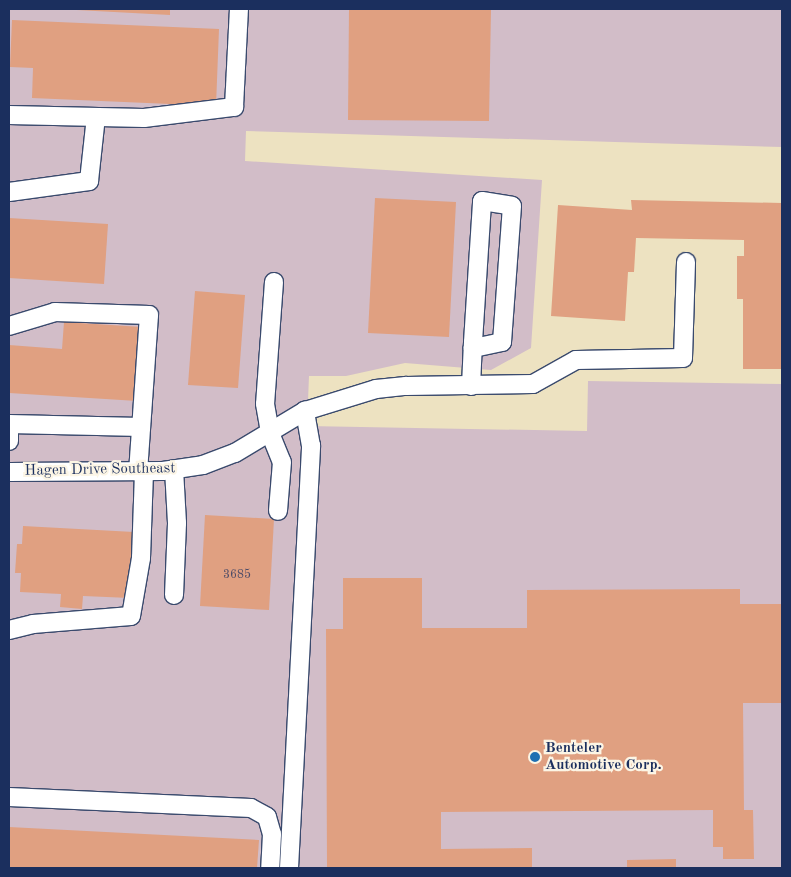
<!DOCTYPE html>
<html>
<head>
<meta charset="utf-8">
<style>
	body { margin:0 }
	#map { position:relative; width:791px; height:877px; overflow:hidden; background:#ede2c1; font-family:"Old Standard TT",serif }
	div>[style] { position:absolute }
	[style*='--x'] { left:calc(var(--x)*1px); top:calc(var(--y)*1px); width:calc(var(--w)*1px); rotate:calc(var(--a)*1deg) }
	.industrial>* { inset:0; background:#d2bdc8 }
	.building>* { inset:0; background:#e0a081 }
	.roads { filter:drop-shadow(1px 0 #3a4a6d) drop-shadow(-1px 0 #3a4a6d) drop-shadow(0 1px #3a4a6d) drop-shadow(0 -1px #3a4a6d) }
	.minor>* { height:18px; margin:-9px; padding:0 9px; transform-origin:9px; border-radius:9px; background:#fff }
	.dots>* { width:14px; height:14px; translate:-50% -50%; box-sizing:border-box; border:2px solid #fcf5e5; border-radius:50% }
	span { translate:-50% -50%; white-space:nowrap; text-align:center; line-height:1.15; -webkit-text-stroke:4.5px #fcf5e5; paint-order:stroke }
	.number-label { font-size:12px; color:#4c4b67 }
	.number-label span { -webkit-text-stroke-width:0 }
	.street-label { font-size:15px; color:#1b2f5e }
	.poi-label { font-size:15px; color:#1b2f5e; font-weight:700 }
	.left { translate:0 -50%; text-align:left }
	.frame { position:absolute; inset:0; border:10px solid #1b2f5e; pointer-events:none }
</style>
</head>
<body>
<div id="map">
	<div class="industrial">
		<div style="clip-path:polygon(9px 9px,782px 9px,782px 147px,246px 131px,245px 161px,542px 180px,531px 348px,491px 370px,405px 363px,346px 376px,309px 376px,307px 426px,587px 431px,588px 381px,782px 384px,782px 868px,9px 868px)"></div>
	</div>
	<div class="building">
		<div style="clip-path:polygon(58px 9px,170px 9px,170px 15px)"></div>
		<div style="clip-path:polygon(349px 9px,491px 9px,489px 121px,348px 120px)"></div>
		<div style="clip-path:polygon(12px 20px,219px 29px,216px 106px,32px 98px,33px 68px,10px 67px)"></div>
		<div style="clip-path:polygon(375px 198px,456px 202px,449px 337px,368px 333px)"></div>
		<div style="clip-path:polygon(631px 200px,782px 203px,782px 369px,743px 369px,743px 299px,737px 299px,737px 256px,744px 256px,744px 240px,636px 238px,634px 272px,628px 272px,625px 321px,551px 316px,558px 205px,632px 210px)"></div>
		<div style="clip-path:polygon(9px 218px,108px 224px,104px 284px,9px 278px)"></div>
		<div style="clip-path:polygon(195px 291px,245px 295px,238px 388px,188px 385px)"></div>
		<div style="clip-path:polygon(64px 322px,142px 327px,137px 401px,9px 393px,9px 345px,62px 349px)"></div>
		<div style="clip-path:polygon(205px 515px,274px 519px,269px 610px,200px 606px)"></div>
		<div style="clip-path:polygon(23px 526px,134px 532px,130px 598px,83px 596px,82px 609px,60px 607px,61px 594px,20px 592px,21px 573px,15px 573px,17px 544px,22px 544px)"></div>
		<div style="clip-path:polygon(343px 578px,422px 578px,422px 628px,527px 628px,527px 590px,740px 589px,740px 604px,782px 604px,782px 703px,743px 703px,744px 810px,753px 810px,754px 859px,723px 859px,723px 847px,713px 847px,713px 810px,441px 812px,441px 849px,532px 848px,532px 868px,327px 868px,326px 629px,343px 629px)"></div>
		<div style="clip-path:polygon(9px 827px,259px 840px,257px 868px,9px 868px)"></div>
		<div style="clip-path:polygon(676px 859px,676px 868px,627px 868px,627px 860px)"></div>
	</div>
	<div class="roads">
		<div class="minor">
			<div style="--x:9;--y:115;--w:135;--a:1.3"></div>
			<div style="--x:144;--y:118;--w:91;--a:-7"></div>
			<div style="--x:234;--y:107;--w:98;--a:-87.1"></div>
			<div style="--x:9;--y:192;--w:81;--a:-7.8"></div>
			<div style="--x:89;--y:181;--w:64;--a:-83.8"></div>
			<div style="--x:274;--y:282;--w:122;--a:94.2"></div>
			<div style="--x:265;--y:404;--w:29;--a:80"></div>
			<div style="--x:270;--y:433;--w:31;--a:68"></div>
			<div style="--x:282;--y:462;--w:49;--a:94.7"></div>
			<div style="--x:9;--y:326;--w:48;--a:-16.9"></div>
			<div style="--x:55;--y:312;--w:94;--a:1.8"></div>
			<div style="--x:149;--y:315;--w:157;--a:94"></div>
			<div style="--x:471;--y:386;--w:44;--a:-87.4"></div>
			<div style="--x:473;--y:342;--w:141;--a:-86.3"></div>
			<div style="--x:482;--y:201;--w:30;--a:9"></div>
			<div style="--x:512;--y:206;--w:136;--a:94.2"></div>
			<div style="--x:502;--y:342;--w:30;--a:168"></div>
			<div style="--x:9;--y:441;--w:17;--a:-90"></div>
			<div style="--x:9;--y:424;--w:132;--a:1.3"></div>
			<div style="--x:9;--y:472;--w:154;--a:-0.4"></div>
			<div style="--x:163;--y:471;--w:40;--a:-8.5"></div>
			<div style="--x:203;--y:465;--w:34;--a:-21"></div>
			<div style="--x:235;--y:453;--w:82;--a:-31"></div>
			<div style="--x:305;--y:411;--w:74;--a:-17.2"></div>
			<div style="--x:376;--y:389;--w:30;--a:-6"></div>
			<div style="--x:406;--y:386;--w:127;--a:-0.9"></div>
			<div style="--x:533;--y:384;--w:49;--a:-29.2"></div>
			<div style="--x:576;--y:360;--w:107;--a:-1.1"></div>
			<div style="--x:683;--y:358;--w:96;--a:-88.2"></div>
			<div style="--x:174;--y:595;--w:72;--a:-87.6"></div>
			<div style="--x:177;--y:523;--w:53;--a:-93.2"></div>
			<div style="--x:9;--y:630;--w:25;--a:-14"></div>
			<div style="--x:33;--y:624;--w:98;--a:-4.7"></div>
			<div style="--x:131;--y:616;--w:59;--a:-80.2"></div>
			<div style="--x:141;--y:558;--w:86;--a:-88"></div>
			<div style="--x:9;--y:797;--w:242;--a:2.6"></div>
			<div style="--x:251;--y:808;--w:18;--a:29"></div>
			<div style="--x:267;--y:817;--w:18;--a:74"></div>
			<div style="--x:272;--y:834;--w:34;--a:93"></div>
			<div style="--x:289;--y:868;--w:423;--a:-87"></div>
			<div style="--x:311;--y:446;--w:36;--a:-100"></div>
		</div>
	</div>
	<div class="dots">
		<div style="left:535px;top:757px;background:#1f6fb2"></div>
	</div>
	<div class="number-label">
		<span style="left:237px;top:576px">3685</span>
	</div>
	<div class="street-label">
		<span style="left:100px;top:470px;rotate:-1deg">Hagen Drive Southeast</span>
	</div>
	<div class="poi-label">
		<span class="left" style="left:545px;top:757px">Benteler<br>Automotive Corp.</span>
	</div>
	<div class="frame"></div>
</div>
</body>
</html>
